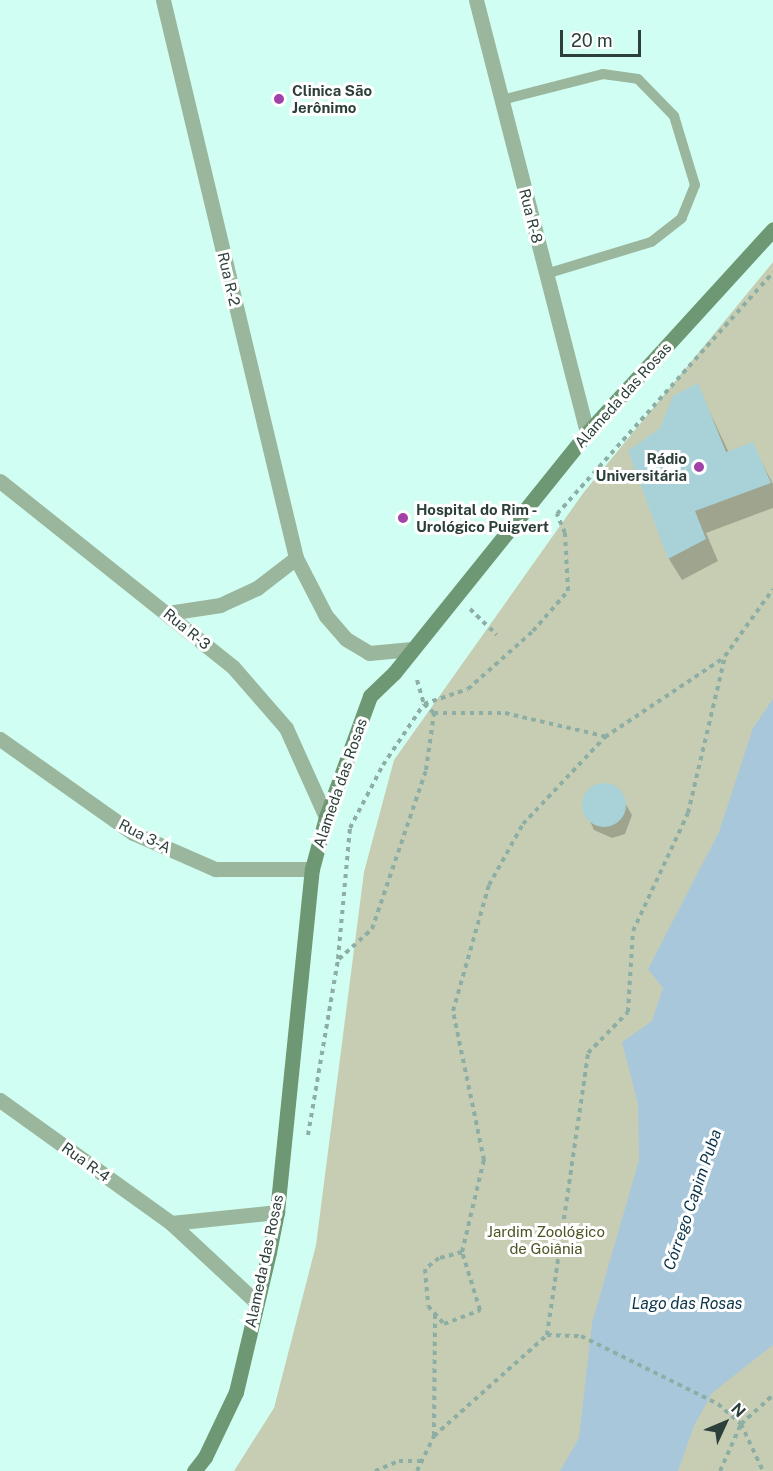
<!DOCTYPE html>
<html>
<head>
<meta charset="utf-8">
<style>
	body { margin:0 }
	#map { position:relative; width:773px; height:1471px; overflow:hidden; background:#d1fef2; font-family:"Public Sans",sans-serif }
	div>[style] { position:absolute }
	[style*='--x'] { left:calc(var(--x)*1px); top:calc(var(--y)*1px); width:calc(var(--w)*1px); rotate:calc(var(--a)*1deg) }
	.green>* { inset:0; background:#c7cdb3 }
	.water>* { inset:0; background:#a8c7db }
	.shadow>* { inset:0; background:#0003 }
	.building>* { inset:0; background:#a9d2d8 }
	.round { border-radius:50% }
	.path>* { height:4px; margin-top:-2px; transform-origin:0; background:repeating-linear-gradient(90deg,#8daea5 0 4.5px,transparent 0 9px) }
	.service>* { height:10px; margin:-5px; padding:0 5px; transform-origin:5px; border-radius:5px; background:#9ab69d }
	.minor>* { height:15px; margin:-7.5px; padding:0 7.5px; transform-origin:7.5px; border-radius:7.5px; background:#9ab69d }
	.secondary>* { height:15px; margin:-7.5px; padding:0 7.5px; transform-origin:7.5px; border-radius:7.5px; background:#6e9773 }
	.dots>* { width:16px; height:16px; translate:-50% -50%; box-sizing:border-box; border:3px solid #fff; border-radius:50% }
	span { translate:-50% -50%; white-space:nowrap; text-align:center; line-height:1.15; -webkit-text-stroke:6px #fff; paint-order:stroke }
	.poi-label { font-size:15px; color:#2d3f3a; font-weight:700 }
	.left { translate:0 -50%; text-align:left }
	.right { translate:-100% -50%; text-align:right }
	.street-label { font-size:15px; color:#2d3f3a }
	.park-label { font-size:15px; color:#4c5422 }
	.water-label { font-size:16px; color:#0a3449; font-style:italic }
	.north { position:absolute; left:695px; top:1393px; width:60px; height:60px; -webkit-text-stroke:4px #fff; paint-order:stroke; rotate:46deg; font-size:16px; font-weight:700; line-height:24px; text-align:center; color:#2d3f3a }
	.north::after { content:''; display:block; margin:auto; width:21px; height:27px; background:#2d3f3a; clip-path:polygon(50% 0,100% 100%,50% 72%,0 100%) }
	.scale { position:absolute; left:560px; top:30px; width:81px; height:27px; box-sizing:border-box; border:3px solid #2d3f3a; border-top:0; padding-left:8px; font-size:18px; line-height:21px; white-space:nowrap; color:#2d3f3a; -webkit-text-stroke:4px #fff; paint-order:stroke }
</style>
</head>
<body>
<div id="map">
	<div class="green">
		<div style="clip-path:polygon(773px 262px,773px 1471px,234px 1471px,274px 1408px,316px 1245px,364px 872px,394px 760px,584px 492px)"></div>
	</div>
	<div class="water">
		<div style="clip-path:polygon(773px 699px,773px 1345px,712px 1393px,694px 1426px,678px 1471px,560px 1471px,579px 1438px,592px 1323px,639px 1160px,638px 1104px,622px 1042px,652px 1021px,663px 988px,648px 969px,719px 832px,753px 728px)"></div>
	</div>
	<div class="shadow">
		<div style="clip-path:polygon(697px 385px,729px 453px,752px 444px,773px 484px,773px 508px,706px 533px,718px 561px,682px 580px,669px 559px,630px 452px,661px 429px)"></div>
		<div style="clip-path:polygon(599px 785px,618px 791px,632px 815px,625px 834px,612px 838px,594px 830px,583px 805px,588px 792px)"></div>
	</div>
	<div class="building">
		<div style="clip-path:polygon(698px 383px,726px 452px,753px 442px,771px 483px,695px 511px,706px 539px,668px 559px,628px 451px,660px 428px,673px 396px)"></div>
		<div class="round" style="left:582px;top:783px;width:44px;height:44px"></div>
	</div>
	<div class="path">
		<div style="--x:470;--y:609;--w:37;--a:44"></div>
		<div style="--x:417;--y:680;--w:25;--a:74"></div>
		<div style="--x:424;--y:704;--w:13;--a:42"></div>
		<div style="--x:434;--y:713;--w:71;--a:0"></div>
		<div style="--x:505;--y:713;--w:102;--a:13.1"></div>
		<div style="--x:339;--y:959;--w:45;--a:-42.3"></div>
		<div style="--x:372;--y:929;--w:168;--a:-71.2"></div>
		<div style="--x:426;--y:770;--w:58;--a:-82"></div>
		<div style="--x:308;--y:1135;--w:179;--a:-80.3"></div>
		<div style="--x:338;--y:959;--w:132;--a:-84.8"></div>
		<div style="--x:350;--y:828;--w:71;--a:-62.4"></div>
		<div style="--x:383;--y:765;--w:73;--a:-56.1"></div>
		<div style="--x:424;--y:704;--w:46;--a:-18.8"></div>
		<div style="--x:468;--y:689;--w:87;--a:-41.7"></div>
		<div style="--x:533;--y:631;--w:53;--a:-48.8"></div>
		<div style="--x:568;--y:591;--w:58;--a:-93"></div>
		<div style="--x:565;--y:533;--w:21;--a:-113"></div>
		<div style="--x:557;--y:514;--w:324;--a:-48.2"></div>
		<div style="--x:462;--y:1252;--w:24;--a:165"></div>
		<div style="--x:439;--y:1258;--w:18;--a:142"></div>
		<div style="--x:425;--y:1269;--w:37;--a:85"></div>
		<div style="--x:428;--y:1306;--w:24;--a:48"></div>
		<div style="--x:444;--y:1324;--w:39;--a:-21"></div>
		<div style="--x:480;--y:1310;--w:61;--a:-107.2"></div>
		<div style="--x:462;--y:1252;--w:95;--a:-76.6"></div>
		<div style="--x:484;--y:1160;--w:152;--a:-101.8"></div>
		<div style="--x:453;--y:1011;--w:131;--a:-74.1"></div>
		<div style="--x:489;--y:885;--w:70;--a:-60.9"></div>
		<div style="--x:523;--y:824;--w:120;--a:-46.7"></div>
		<div style="--x:605;--y:737;--w:144;--a:-33.7"></div>
		<div style="--x:547;--y:1335;--w:34;--a:2"></div>
		<div style="--x:581;--y:1336;--w:153;--a:26.4"></div>
		<div style="--x:718;--y:1404;--w:30;--a:41"></div>
		<div style="--x:741;--y:1424;--w:52;--a:64.9"></div>
		<div style="--x:434;--y:1436;--w:122;--a:-89.5"></div>
		<div style="--x:375;--y:1471;--w:26;--a:-23"></div>
		<div style="--x:399;--y:1461;--w:23;--a:0"></div>
		<div style="--x:417;--y:1471;--w:39;--a:-64"></div>
		<div style="--x:434;--y:1436;--w:152;--a:-41.8"></div>
		<div style="--x:547;--y:1335;--w:285;--a:-81.7"></div>
		<div style="--x:588;--y:1053;--w:57;--a:-45.7"></div>
		<div style="--x:628;--y:1012;--w:81;--a:-86.5"></div>
		<div style="--x:633;--y:931;--w:130;--a:-65"></div>
		<div style="--x:688;--y:813;--w:161;--a:-76.7"></div>
		<div style="--x:725;--y:656;--w:82;--a:-54.4"></div>
		<div style="--x:720;--y:1471;--w:51;--a:-65.9"></div>
		<div style="--x:741;--y:1424;--w:43;--a:-42.2"></div>
	</div>
	<div class="service">
		<div style="--x:502;--y:100;--w:104;--a:-14.4"></div>
		<div style="--x:603;--y:74;--w:35;--a:8"></div>
		<div style="--x:638;--y:79;--w:52;--a:45.8"></div>
		<div style="--x:674;--y:116;--w:72;--a:73.1"></div>
		<div style="--x:695;--y:185;--w:35;--a:112"></div>
		<div style="--x:682;--y:218;--w:39;--a:142"></div>
		<div style="--x:651;--y:242;--w:110;--a:163.1"></div>
	</div>
	<div class="minor">
		<div style="--x:163;--y:0;--w:574;--a:76.59"></div>
		<div style="--x:296;--y:558;--w:65;--a:62.7"></div>
		<div style="--x:326;--y:616;--w:30;--a:49"></div>
		<div style="--x:346;--y:639;--w:27;--a:31"></div>
		<div style="--x:369;--y:653;--w:43;--a:-5.3"></div>
		<div style="--x:476;--y:0;--w:447;--a:75.6"></div>
		<div style="--x:0;--y:481;--w:298;--a:38.6"></div>
		<div style="--x:233;--y:667;--w:81;--a:49"></div>
		<div style="--x:286;--y:728;--w:98;--a:65.8"></div>
		<div style="--x:168;--y:613;--w:53;--a:-8.7"></div>
		<div style="--x:220;--y:605;--w:41;--a:-24.7"></div>
		<div style="--x:257;--y:588;--w:49;--a:-37.6"></div>
		<div style="--x:0;--y:739;--w:163;--a:35.3"></div>
		<div style="--x:133;--y:833;--w:90;--a:23.7"></div>
		<div style="--x:215;--y:869;--w:97;--a:0"></div>
		<div style="--x:0;--y:1100;--w:211;--a:35.7"></div>
		<div style="--x:171;--y:1223;--w:117;--a:42.9"></div>
		<div style="--x:171;--y:1223;--w:107;--a:-5.9"></div>
	</div>
	<div class="secondary">
		<div style="--x:194;--y:1471;--w:18;--a:-52"></div>
		<div style="--x:205;--y:1457;--w:72;--a:-64.5"></div>
		<div style="--x:236;--y:1392;--w:144;--a:-76.7"></div>
		<div style="--x:269;--y:1252;--w:41;--a:-78.7"></div>
		<div style="--x:277;--y:1212;--w:345;--a:-84.2"></div>
		<div style="--x:312;--y:869;--w:54;--a:-74.9"></div>
		<div style="--x:326;--y:817;--w:129;--a:-70"></div>
		<div style="--x:370;--y:696;--w:33;--a:-44"></div>
		<div style="--x:394;--y:673;--w:308;--a:-51.2"></div>
		<div style="--x:587;--y:433;--w:276;--a:-47.6"></div>
	</div>
	<div class="dots">
		<div style="left:279px;top:99px;background:#a241a8"></div>
		<div style="left:699px;top:467px;background:#a241a8"></div>
		<div style="left:403px;top:518px;background:#a241a8"></div>
	</div>
	<div class="poi-label">
		<span class="left" style="left:292px;top:99px">Clinica São<br>Jerônimo</span>
		<span class="right" style="left:687px;top:467px">Rádio<br>Universitária</span>
		<span class="left" style="left:416px;top:518px">Hospital do Rim -<br>Urológico Puigvert</span>
	</div>
	<div class="street-label">
		<span style="left:531px;top:216px;rotate:76deg">Rua R-8</span>
		<span style="left:229px;top:279px;rotate:77deg">Rua R-2</span>
		<span style="left:623px;top:395px;rotate:-48deg">Alameda das Rosas</span>
		<span style="left:187px;top:629px;rotate:39deg">Rua R-3</span>
		<span style="left:340px;top:783px;rotate:-71deg">Alameda das Rosas</span>
		<span style="left:145px;top:836px;rotate:27deg">Rua 3-A</span>
		<span style="left:86px;top:1162px;rotate:36deg">Rua R-4</span>
		<span style="left:264px;top:1261px;rotate:-78deg">Alameda das Rosas</span>
	</div>
	<div class="park-label">
		<span style="left:546px;top:1240px">Jardim Zoológico<br>de Goiânia</span>
	</div>
	<div class="water-label">
		<span style="left:693px;top:1200px;rotate:-71deg">Córrego Capim Puba</span>
		<span style="left:687px;top:1304px">Lago das Rosas</span>
	</div>
	<div class="north">N</div>
	<div class="scale">20 m</div>
</div>
</body>
</html>
